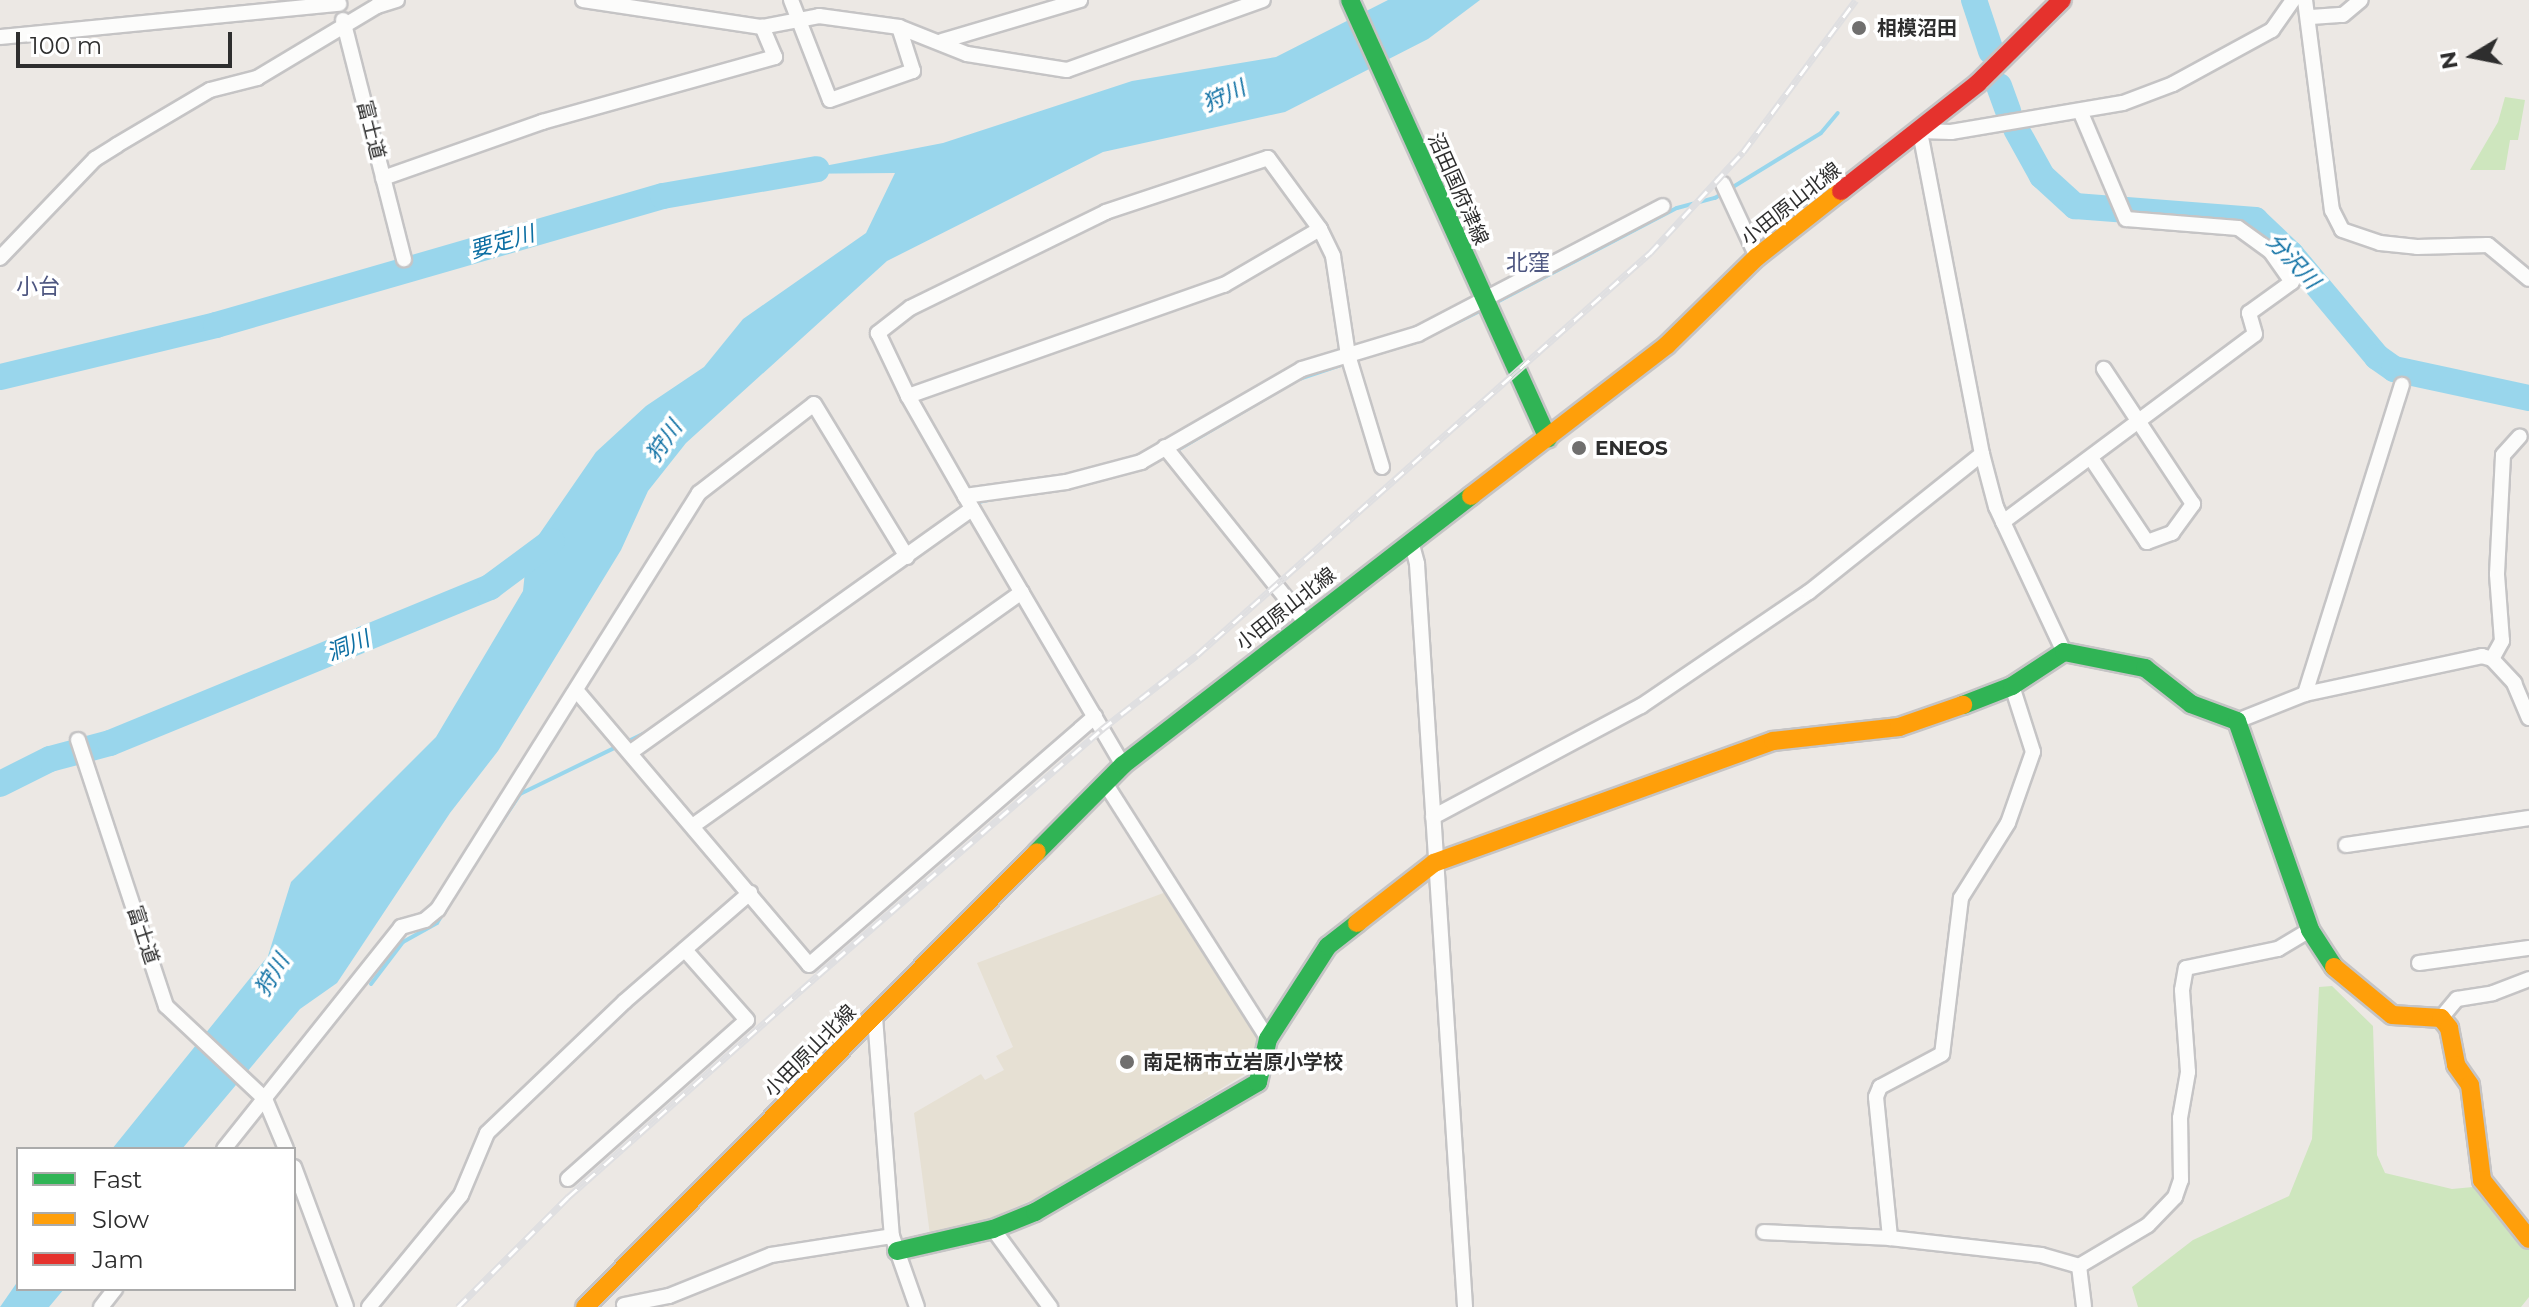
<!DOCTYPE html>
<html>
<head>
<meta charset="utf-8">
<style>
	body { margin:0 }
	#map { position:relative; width:2529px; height:1307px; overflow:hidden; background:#ece8e4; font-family:Montserrat,"Noto Sans JP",sans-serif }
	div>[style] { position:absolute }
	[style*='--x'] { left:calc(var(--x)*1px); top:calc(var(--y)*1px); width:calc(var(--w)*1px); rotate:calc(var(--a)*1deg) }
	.education>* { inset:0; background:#e6e0d3 }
	.green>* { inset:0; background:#cee6be }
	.water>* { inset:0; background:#99d6ec }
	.stream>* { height:4px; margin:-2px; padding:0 2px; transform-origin:2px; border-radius:2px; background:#99d6ec }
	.river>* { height:26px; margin:-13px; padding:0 13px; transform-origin:13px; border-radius:13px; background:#99d6ec }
	.roads { filter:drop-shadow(2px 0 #c5c4c5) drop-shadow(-2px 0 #c5c4c5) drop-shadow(0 2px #c5c4c5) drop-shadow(0 -2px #c5c4c5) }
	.street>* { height:14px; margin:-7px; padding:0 7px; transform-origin:7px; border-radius:7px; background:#fcfcfb }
	.fast>* { height:18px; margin:-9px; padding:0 9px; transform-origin:9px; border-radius:9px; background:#30b455 }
	.slow>* { height:18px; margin:-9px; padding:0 9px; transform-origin:9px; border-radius:9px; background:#ff9f0a }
	.jam>* { height:18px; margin:-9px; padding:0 9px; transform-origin:9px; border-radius:9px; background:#e5322d }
	.rail>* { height:7px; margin-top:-3.5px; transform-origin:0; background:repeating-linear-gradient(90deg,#fff 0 12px,#dfdfe1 0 24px); box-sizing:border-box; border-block:2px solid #dfdfe1 }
	.dots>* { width:22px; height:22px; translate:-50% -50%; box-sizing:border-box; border:4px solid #fff; border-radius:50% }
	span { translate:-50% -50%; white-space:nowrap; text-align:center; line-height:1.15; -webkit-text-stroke:7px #fff; paint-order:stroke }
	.poi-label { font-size:20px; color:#2e2e2e; font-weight:700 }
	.left { translate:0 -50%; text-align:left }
	.street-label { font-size:20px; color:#2e2e2e }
	.water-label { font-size:22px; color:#0d6fa3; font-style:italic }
	.neighbourhood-label { font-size:22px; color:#4d5680 }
	.legend { position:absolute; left:16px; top:1147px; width:280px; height:144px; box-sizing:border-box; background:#fff; border:2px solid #ababab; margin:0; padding:10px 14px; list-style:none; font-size:24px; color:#2e2e2e }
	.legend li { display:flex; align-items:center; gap:16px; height:40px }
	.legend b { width:40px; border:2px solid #ababab }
	.north { position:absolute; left:2433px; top:16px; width:80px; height:80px; -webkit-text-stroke:6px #fff; paint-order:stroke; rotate:260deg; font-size:22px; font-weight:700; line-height:32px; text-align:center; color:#2e2e2e }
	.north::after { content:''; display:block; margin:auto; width:28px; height:36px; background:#2e2e2e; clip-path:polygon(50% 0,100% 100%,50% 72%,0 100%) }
	.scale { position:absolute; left:16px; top:32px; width:216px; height:36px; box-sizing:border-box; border:4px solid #2e2e2e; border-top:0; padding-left:10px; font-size:24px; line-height:28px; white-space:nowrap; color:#2e2e2e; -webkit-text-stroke:6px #fff; paint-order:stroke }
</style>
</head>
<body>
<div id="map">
	<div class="education">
		<div style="clip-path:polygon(1166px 892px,1258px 1038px,1253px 1069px,1060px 1188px,974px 1225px,930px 1235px,914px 1113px,981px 1074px,985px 1080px,1004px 1070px,996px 1056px,1013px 1047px,977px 963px)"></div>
	</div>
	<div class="green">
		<div style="clip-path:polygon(2505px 97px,2525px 100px,2518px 140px,2510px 140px,2505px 170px,2470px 170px,2498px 122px)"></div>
		<div style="clip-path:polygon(2332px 986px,2373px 1026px,2377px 1155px,2385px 1173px,2452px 1189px,2473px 1187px,2529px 1232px,2529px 1297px,2521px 1307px,2138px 1307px,2132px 1287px,2193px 1240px,2289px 1196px,2312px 1139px,2319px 987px)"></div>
	</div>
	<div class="water">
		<div style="clip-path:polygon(1388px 0,1480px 0,1428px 39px,1285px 112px,1103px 152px,887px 261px,686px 443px,648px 491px,621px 550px,498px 751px,450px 813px,337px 983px,300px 1009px,182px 1149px,112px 1149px,268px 956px,291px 882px,436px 737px,523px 591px,527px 552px,596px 452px,646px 406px,704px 367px,743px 319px,866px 233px,895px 173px,783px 174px,943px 143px,1132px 81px,1276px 57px)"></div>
		<div style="clip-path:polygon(18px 1281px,18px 1289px,64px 1289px,49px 1307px,0 1307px)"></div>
	</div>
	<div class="stream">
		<div style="--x:1495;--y:303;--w:205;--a:-27.6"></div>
		<div style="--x:1677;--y:208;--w:39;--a:-15"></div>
		<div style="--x:1715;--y:198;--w:124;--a:-31.5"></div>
		<div style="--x:1821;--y:133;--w:26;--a:-50"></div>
		<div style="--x:1435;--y:333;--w:55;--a:-26.1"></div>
		<div style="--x:1355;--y:360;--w:67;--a:-16.5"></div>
		<div style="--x:1174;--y:452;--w:145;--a:-30.3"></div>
		<div style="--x:1299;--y:379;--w:51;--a:-18.4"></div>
		<div style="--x:1149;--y:465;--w:19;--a:-28"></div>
		<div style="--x:1096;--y:481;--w:47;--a:-16.1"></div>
		<div style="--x:974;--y:503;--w:19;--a:-12"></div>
		<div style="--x:731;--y:672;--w:179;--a:-35.5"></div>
		<div style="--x:485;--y:847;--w:64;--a:-56.6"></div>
		<div style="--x:520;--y:794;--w:148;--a:-26"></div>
		<div style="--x:371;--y:984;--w:53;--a:-52.7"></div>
		<div style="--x:403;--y:942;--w:39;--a:-29"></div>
		<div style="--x:437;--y:923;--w:58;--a:-57.7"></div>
	</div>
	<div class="river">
		<div style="--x:1974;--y:0;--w:54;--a:71.6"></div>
		<div style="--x:1999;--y:86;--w:27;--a:70"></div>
		<div style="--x:2016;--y:129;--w:54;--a:61"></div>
		<div style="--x:2042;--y:176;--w:45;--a:42.3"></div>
		<div style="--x:2075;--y:206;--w:181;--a:4.4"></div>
		<div style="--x:2255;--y:220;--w:50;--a:43.4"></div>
		<div style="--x:2291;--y:254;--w:134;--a:50.1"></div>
		<div style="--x:2377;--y:357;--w:21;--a:35"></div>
		<div style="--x:2394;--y:369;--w:138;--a:12.1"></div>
		<div style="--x:0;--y:377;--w:222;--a:-13.5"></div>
		<div style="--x:216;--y:325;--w:465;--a:-16.1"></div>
		<div style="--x:663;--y:196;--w:156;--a:-9.9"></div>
		<div style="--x:0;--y:784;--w:56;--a:-26.6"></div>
		<div style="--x:50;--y:759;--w:62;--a:-14.9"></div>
		<div style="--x:110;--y:743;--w:411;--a:-22.3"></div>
		<div style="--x:490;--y:587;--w:77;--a:-36.6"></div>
	</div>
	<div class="roads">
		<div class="street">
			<div style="--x:583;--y:0;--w:181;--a:8.6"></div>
			<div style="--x:762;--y:27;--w:58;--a:-10.9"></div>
			<div style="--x:819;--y:16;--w:81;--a:7.8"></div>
			<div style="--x:899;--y:27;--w:73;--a:21.7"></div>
			<div style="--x:967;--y:54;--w:101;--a:9.1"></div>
			<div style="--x:1067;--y:70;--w:208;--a:-19.7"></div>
			<div style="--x:791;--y:0;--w:107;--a:68.7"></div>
			<div style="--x:830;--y:100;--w:88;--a:-19.3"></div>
			<div style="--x:913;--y:71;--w:46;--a:-107.7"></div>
			<div style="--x:2305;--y:0;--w:212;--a:82.7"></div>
			<div style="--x:2332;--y:210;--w:22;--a:63"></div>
			<div style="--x:2342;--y:230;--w:40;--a:18.9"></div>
			<div style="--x:2380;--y:243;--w:37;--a:6"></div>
			<div style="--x:2417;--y:247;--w:71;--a:-1.6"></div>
			<div style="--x:2488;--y:245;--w:53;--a:39.7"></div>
			<div style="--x:2311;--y:17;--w:32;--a:-4"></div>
			<div style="--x:2343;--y:15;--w:23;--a:-40"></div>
			<div style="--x:343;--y:20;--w:247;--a:75.7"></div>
			<div style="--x:0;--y:37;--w:341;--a:-5.6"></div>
			<div style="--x:942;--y:41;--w:144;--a:-16.5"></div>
			<div style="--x:383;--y:178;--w:169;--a:-19.4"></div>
			<div style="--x:542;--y:122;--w:242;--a:-15.6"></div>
			<div style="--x:775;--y:57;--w:33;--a:-113"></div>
			<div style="--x:1723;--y:184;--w:81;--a:65"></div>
			<div style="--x:1320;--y:229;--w:30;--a:64"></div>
			<div style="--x:1333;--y:256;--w:100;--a:81.4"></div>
			<div style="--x:1348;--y:355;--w:117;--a:73.1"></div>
			<div style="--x:0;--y:258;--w:137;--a:-46.2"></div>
			<div style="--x:95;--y:159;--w:26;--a:-32"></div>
			<div style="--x:117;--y:145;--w:108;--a:-30.6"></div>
			<div style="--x:210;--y:90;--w:49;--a:-14.3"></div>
			<div style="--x:257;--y:78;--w:140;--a:-31"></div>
			<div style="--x:377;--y:6;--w:21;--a:-17"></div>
			<div style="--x:908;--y:396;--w:335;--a:-19.4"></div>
			<div style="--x:1224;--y:285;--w:111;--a:-30.3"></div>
			<div style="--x:1320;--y:229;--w:88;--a:-126.2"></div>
			<div style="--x:1268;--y:158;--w:171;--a:161.6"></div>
			<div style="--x:1106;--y:212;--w:218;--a:153.9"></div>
			<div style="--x:910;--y:308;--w:41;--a:142"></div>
			<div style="--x:878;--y:333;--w:70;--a:64.5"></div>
			<div style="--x:908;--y:396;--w:115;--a:60.3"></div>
			<div style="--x:965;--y:496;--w:312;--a:59.6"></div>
			<div style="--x:1165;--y:447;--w:224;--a:51.3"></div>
			<div style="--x:2091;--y:458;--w:101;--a:56.3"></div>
			<div style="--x:2147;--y:542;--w:27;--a:-20"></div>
			<div style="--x:2172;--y:533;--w:36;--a:-54"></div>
			<div style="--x:2193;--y:504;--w:162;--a:-123.4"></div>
			<div style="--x:965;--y:496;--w:102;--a:-7.9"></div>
			<div style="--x:1066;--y:482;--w:78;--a:-14.9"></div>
			<div style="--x:1141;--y:462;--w:186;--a:-30"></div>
			<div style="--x:1302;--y:369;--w:121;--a:-16.8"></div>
			<div style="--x:1418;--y:334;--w:276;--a:-27.6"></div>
			<div style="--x:2003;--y:522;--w:314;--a:-36.7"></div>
			<div style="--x:2255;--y:334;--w:22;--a:-106"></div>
			<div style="--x:2249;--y:313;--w:53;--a:-35.8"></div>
			<div style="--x:2292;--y:282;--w:38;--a:-125"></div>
			<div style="--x:2270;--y:251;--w:39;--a:-144"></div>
			<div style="--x:2238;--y:228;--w:112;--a:-175.4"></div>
			<div style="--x:2126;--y:219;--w:115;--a:-113"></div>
			<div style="--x:1411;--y:541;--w:24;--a:75"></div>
			<div style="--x:1417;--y:564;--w:745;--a:86.3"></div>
			<div style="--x:2064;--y:652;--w:160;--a:-115.1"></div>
			<div style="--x:1996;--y:507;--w:55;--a:-104.8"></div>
			<div style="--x:1982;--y:454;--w:329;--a:-100.9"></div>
			<div style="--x:1920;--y:131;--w:31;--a:2"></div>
			<div style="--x:1951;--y:132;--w:174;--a:-9.6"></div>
			<div style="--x:2123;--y:103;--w:53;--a:-20.8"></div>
			<div style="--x:2173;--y:84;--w:113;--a:-28.6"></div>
			<div style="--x:2272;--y:30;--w:37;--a:-55"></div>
			<div style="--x:2492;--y:659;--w:21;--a:-61"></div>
			<div style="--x:2502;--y:641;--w:67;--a:-94.3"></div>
			<div style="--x:2497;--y:574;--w:119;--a:-87.1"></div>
			<div style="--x:2503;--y:455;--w:25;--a:-48"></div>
			<div style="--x:2012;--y:686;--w:69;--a:72.3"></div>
			<div style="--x:2033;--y:752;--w:75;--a:109.4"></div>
			<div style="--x:2008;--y:823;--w:89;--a:122.1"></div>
			<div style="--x:1961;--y:898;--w:157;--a:96.9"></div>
			<div style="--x:1942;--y:1054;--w:70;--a:152"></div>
			<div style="--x:1880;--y:1087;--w:11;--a:112"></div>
			<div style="--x:1876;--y:1097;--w:142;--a:84.3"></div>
			<div style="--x:1890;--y:1238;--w:152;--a:6.4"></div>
			<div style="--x:2041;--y:1255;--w:40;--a:16"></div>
			<div style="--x:2079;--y:1266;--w:80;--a:-30.7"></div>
			<div style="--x:2148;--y:1225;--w:39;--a:-46"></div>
			<div style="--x:2175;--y:1197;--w:18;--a:-71"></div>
			<div style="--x:2181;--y:1180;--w:62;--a:-90.9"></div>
			<div style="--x:2180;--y:1118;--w:47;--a:-80.1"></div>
			<div style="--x:2188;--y:1072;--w:82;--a:-94.2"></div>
			<div style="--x:2182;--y:990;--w:22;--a:-80"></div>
			<div style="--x:2186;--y:968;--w:94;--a:-11.7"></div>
			<div style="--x:2278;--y:949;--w:37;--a:-31"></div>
			<div style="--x:576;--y:690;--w:360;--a:49.7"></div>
			<div style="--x:809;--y:965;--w:379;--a:-41"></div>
			<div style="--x:2305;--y:694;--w:324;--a:-72.6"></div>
			<div style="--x:2237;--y:721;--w:73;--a:-21.7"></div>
			<div style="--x:2305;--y:694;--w:181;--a:-12.1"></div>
			<div style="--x:2482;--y:656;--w:10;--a:17"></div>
			<div style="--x:2492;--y:659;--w:33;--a:47"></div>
			<div style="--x:2514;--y:683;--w:38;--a:67"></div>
			<div style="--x:78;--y:740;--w:280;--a:71.7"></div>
			<div style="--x:166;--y:1006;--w:136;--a:43.2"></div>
			<div style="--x:265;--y:1099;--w:54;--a:67.2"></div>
			<div style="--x:631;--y:752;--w:419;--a:-35.5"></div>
			<div style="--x:1105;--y:783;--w:303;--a:57.5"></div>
			<div style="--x:1433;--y:817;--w:236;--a:-28.1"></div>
			<div style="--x:1641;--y:706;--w:203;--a:-34.2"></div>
			<div style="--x:1809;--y:592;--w:221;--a:-38.6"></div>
			<div style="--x:694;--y:825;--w:402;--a:-35.4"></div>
			<div style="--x:2346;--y:845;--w:185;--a:-8.4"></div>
			<div style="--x:2419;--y:963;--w:111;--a:-7.8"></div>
			<div style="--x:875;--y:1017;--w:220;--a:85.6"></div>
			<div style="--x:892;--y:1236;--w:75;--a:70.6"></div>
			<div style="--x:2441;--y:1018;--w:25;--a:-50"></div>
			<div style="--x:2457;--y:999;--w:36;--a:-9"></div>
			<div style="--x:2493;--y:993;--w:39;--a:-21"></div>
			<div style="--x:224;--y:1149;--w:284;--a:-51.4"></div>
			<div style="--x:401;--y:927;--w:25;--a:-16"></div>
			<div style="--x:425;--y:920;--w:17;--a:-40"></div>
			<div style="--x:438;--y:909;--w:491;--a:-57.9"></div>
			<div style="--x:699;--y:493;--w:145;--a:-37.7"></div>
			<div style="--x:814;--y:404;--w:179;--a:58.7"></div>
			<div style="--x:294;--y:1167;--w:149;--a:69.6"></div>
			<div style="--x:568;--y:1179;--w:239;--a:-41.6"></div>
			<div style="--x:747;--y:1020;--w:94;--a:-131.5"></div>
			<div style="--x:993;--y:1229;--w:97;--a:53.8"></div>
			<div style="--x:1764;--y:1232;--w:126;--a:2.7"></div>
			<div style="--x:2079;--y:1266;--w:41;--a:83"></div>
			<div style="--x:624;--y:1305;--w:46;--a:-11.3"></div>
			<div style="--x:669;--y:1296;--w:110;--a:-21.9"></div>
			<div style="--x:771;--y:1255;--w:122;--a:-8.9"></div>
			<div style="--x:101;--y:1307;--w:23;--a:-52"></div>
			<div style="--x:369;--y:1307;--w:145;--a:-50.6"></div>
			<div style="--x:461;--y:1195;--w:67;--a:-67.2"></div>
			<div style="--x:487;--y:1133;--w:190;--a:-43.7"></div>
			<div style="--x:624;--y:1002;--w:167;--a:-40.9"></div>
		</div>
		<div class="fast">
			<div style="--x:1350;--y:0;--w:481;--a:65.7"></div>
			<div style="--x:1963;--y:705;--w:53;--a:-21.2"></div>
			<div style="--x:2012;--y:686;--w:62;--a:-33.2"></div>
			<div style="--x:2064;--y:652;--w:83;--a:11.2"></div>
			<div style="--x:2145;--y:668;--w:58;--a:38"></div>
			<div style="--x:2191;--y:704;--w:49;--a:20.3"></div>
			<div style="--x:2237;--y:721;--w:221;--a:70.7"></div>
			<div style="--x:2310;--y:930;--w:44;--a:57"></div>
			<div style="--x:1037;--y:852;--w:122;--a:-45.3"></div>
			<div style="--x:1123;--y:765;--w:440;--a:-37.7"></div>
			<div style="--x:897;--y:1251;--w:98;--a:-12.9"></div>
			<div style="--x:993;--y:1229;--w:45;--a:-22"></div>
			<div style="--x:1035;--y:1212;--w:258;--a:-30.2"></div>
			<div style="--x:1258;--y:1082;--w:44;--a:-76.9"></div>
			<div style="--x:1268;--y:1039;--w:111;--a:-57.2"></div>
			<div style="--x:1328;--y:946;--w:37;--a:-38"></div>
		</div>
		<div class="slow">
			<div style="--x:1471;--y:496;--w:247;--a:-37.6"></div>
			<div style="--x:1667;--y:345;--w:126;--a:-44.4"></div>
			<div style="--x:1757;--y:257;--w:107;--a:-38.2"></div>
			<div style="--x:1357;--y:923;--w:98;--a:-37.9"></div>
			<div style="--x:1434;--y:863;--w:360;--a:-19.8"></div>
			<div style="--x:1773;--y:741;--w:127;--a:-6.3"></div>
			<div style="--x:1899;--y:727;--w:68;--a:-19"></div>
			<div style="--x:2334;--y:967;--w:75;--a:39.6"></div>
			<div style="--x:2392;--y:1015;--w:49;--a:3.5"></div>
			<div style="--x:2441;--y:1018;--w:13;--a:51"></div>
			<div style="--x:2449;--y:1028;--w:38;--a:79"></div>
			<div style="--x:2456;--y:1065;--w:24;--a:55"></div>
			<div style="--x:2470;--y:1085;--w:96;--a:82.8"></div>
			<div style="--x:2482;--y:1180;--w:75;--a:51.5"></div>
			<div style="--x:585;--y:1307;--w:641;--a:-45.19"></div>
		</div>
		<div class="jam">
			<div style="--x:1841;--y:191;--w:174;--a:-38.2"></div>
			<div style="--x:1978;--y:83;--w:118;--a:-44.7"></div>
		</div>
	</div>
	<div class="rail">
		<div style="--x:458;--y:1307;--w:156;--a:-45"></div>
		<div style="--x:568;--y:1197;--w:334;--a:-41.6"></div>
		<div style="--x:818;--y:975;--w:376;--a:-40.9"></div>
		<div style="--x:1102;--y:729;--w:120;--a:-37.9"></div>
		<div style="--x:1197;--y:655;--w:606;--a:-41.59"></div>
		<div style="--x:1650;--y:253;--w:137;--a:-47.4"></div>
		<div style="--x:1743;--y:152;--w:189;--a:-53.4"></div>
	</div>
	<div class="dots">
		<div style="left:1859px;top:28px;background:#706f6e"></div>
		<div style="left:1579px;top:448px;background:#706f6e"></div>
		<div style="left:1127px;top:1062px;background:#706f6e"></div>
	</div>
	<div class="poi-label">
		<span class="left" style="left:1877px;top:28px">相模沼田</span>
		<span class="left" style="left:1595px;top:448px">ENEOS</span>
		<span class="left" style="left:1143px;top:1062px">南足柄市立岩原小学校</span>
	</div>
	<div class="street-label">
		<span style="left:371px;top:130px;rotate:76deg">富士道</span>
		<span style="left:1458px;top:189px;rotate:66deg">沼田国府津線</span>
		<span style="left:1791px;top:204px;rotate:-38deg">小田原山北線</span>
		<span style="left:1286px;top:609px;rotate:-38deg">小田原山北線</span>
		<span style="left:143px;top:935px;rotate:72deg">富士道</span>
		<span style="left:810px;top:1051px;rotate:-45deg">小田原山北線</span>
	</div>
	<div class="water-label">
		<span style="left:1224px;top:96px;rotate:-25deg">狩川</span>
		<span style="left:502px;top:242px;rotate:-16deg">要定川</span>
		<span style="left:2293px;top:261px;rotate:47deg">分沢川</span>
		<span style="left:664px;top:441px;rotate:-55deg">狩川</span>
		<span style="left:348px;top:646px;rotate:-22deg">洞川</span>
		<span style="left:272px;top:975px;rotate:-59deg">狩川</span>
	</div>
	<div class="neighbourhood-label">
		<span style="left:1528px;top:263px">北窪</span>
		<span style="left:38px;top:287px">小台</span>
	</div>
	<ul class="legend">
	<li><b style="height:10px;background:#30b455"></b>Fast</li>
	<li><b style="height:10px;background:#ff9f0a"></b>Slow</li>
	<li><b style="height:10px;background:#e5322d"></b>Jam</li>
	</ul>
	<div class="north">N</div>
	<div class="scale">100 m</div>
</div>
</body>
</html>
